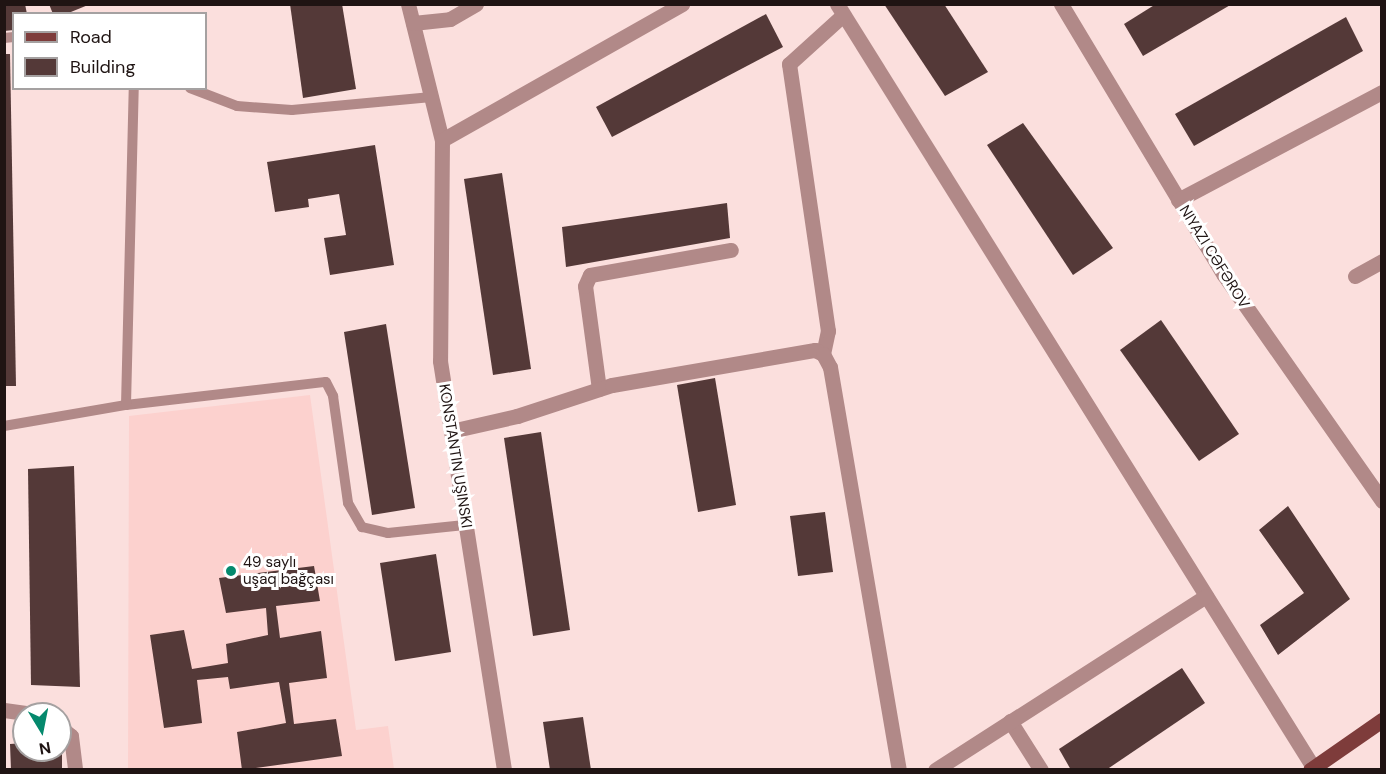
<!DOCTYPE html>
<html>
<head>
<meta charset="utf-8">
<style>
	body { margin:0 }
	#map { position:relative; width:1386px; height:774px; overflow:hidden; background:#fbdfdd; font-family:"DM Sans",sans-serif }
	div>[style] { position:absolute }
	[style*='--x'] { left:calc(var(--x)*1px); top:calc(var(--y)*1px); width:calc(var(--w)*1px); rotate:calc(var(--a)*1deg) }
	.built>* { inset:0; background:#fcd1ce }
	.building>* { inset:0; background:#543938 }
	.service>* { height:10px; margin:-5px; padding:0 5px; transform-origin:5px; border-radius:5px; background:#b18988 }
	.minor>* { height:15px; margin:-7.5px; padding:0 7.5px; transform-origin:7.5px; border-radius:7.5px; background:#b18988 }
	.primary>* { height:15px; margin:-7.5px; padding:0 7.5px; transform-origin:7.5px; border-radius:7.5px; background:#7e3c3b }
	.dots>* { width:16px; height:16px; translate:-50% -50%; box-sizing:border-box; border:3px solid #fff; border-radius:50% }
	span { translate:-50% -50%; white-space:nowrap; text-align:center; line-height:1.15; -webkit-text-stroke:6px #fff; paint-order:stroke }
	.street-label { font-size:15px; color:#1f1413 }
	.poi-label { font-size:15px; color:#1f1413 }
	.left { translate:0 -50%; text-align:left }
	.frame { position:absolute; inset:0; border:6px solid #1f1413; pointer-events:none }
	.legend { position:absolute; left:12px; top:12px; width:195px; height:78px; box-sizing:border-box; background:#fff; border:2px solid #a5a1a1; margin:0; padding:8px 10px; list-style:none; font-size:18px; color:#1f1413 }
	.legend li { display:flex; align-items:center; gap:12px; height:30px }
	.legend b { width:30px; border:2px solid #a5a1a1 }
	.north { position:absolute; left:12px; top:702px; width:60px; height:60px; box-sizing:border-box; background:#fff; border:2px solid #a5a1a1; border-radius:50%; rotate:170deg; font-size:16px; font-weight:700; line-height:24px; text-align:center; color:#1f1413 }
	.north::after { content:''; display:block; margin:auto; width:21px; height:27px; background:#05896d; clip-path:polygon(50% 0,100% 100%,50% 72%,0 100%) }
</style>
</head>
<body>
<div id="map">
	<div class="built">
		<div style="clip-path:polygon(310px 395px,356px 730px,388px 726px,394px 769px,128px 770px,129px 416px)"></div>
	</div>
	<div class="building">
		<div style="clip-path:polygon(4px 4px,25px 4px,27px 14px,14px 14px,14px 30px,4px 31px)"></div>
		<div style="clip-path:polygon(49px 4px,88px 4px,88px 5px,66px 14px,53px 14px)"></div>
		<div style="clip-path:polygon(290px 4px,342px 4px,356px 89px,303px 98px)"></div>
		<div style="clip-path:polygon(884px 4px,944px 4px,988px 72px,945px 96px)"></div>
		<div style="clip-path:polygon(1156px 4px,1232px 4px,1143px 56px,1124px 24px)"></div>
		<div style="clip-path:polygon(766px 14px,783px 47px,612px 137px,596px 107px)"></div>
		<div style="clip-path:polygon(1346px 17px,1363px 51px,1194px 146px,1175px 114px)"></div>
		<div style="clip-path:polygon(4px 54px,10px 54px,16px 386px,4px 386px)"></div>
		<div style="clip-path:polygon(1023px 123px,1113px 248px,1073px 275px,987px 145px)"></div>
		<div style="clip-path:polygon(375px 145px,394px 265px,330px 275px,324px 238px,346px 235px,339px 194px,308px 199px,309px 207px,275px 212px,267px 162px)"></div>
		<div style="clip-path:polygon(502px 173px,531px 369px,493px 375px,464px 179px)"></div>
		<div style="clip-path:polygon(727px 203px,730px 238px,566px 267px,562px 227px)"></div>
		<div style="clip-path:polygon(1161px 320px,1239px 434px,1199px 461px,1120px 350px)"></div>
		<div style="clip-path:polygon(386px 324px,415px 508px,372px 515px,344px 332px)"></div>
		<div style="clip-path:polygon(715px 378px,736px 505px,698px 512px,677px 385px)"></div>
		<div style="clip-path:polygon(541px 432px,570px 630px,533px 636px,504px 438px)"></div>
		<div style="clip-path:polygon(74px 466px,80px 687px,31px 685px,28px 469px)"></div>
		<div style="clip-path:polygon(1288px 506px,1350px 599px,1278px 655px,1260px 625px,1304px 593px,1259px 530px)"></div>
		<div style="clip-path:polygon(825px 512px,833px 572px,798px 576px,790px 516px)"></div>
		<div style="clip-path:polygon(436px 554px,451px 652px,395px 661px,380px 563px)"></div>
		<div style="clip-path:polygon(314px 566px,320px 601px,276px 606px,280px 638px,321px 631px,327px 678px,289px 683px,294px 724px,336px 719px,342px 756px,242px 770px,237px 732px,286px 723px,279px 682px,230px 689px,228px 677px,197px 680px,202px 723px,164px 728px,150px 635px,184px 630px,192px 669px,228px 663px,226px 644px,268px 635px,266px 608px,226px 613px,219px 578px)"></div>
		<div style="clip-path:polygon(1182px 668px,1205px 703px,1106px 770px,1071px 770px,1059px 749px)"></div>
		<div style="clip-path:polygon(583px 717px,591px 770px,550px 770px,543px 722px)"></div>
		<div style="clip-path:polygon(24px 743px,24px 750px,62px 750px,62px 770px,11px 770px,10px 744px)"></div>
	</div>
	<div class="service">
		<div style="--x:4;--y:38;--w:10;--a:-6"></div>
		<div style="--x:190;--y:88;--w:50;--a:21"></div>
		<div style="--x:237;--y:106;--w:55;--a:4.2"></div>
		<div style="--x:292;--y:110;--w:140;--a:-5.3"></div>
		<div style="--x:126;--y:405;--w:201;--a:-6.6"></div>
		<div style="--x:326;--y:382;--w:16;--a:63"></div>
		<div style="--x:333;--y:396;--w:108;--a:82"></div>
		<div style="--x:348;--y:503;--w:28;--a:60"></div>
		<div style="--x:362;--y:527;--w:27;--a:13"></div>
		<div style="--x:388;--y:533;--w:77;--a:-5.9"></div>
		<div style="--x:4;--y:426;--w:124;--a:-9.8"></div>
		<div style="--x:126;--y:405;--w:317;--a:-88.6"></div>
	</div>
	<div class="minor">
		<div style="--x:408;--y:4;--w:140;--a:76"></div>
		<div style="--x:442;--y:140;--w:221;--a:90.5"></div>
		<div style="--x:440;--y:361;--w:414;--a:81.1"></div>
		<div style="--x:837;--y:4;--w:899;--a:58.04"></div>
		<div style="--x:1061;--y:4;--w:316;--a:59"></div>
		<div style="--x:1224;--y:275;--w:276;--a:55"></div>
		<div style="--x:413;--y:23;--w:37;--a:-6"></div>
		<div style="--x:450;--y:19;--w:30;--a:-30"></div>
		<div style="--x:442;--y:140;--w:276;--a:-29.5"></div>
		<div style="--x:1178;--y:200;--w:231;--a:-27.9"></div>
		<div style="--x:1355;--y:276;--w:31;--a:-29"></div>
		<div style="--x:823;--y:354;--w:24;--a:-78"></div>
		<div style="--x:828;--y:331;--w:270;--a:-98.3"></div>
		<div style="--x:789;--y:64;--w:73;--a:-42.2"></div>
		<div style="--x:599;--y:389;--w:104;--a:-97.7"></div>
		<div style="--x:585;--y:286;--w:12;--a:-66"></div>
		<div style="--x:590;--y:275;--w:143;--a:-10.1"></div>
		<div style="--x:451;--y:431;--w:68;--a:-12.8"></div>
		<div style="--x:517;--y:416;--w:100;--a:-18.1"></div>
		<div style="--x:612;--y:385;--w:206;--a:-9.8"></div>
		<div style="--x:815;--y:350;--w:9;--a:27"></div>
		<div style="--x:823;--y:354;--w:15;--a:62"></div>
		<div style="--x:830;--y:367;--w:409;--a:80.3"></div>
		<div style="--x:4;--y:710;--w:29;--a:8"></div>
		<div style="--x:1010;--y:721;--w:58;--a:57.7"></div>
		<div style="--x:60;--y:727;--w:14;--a:39"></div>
		<div style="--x:71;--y:736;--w:34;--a:83"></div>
		<div style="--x:935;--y:770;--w:322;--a:-32.7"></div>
	</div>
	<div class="primary">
		<div style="--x:1310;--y:770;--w:88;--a:-34.8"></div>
	</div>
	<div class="dots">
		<div style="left:231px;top:571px;background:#05896d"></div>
	</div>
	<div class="street-label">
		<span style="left:1214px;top:257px;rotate:58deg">NIYAZI CƏFƏROV</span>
		<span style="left:455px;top:456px;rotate:81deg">KONSTANTIN UŞINSKI</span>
	</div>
	<div class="poi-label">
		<span class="left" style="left:243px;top:571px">49 saylı<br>uşaq bağçası</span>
	</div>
	<div class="frame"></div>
	<ul class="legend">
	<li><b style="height:8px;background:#7e3c3b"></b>Road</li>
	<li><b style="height:16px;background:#543938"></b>Building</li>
	</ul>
	<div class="north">N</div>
</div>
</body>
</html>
